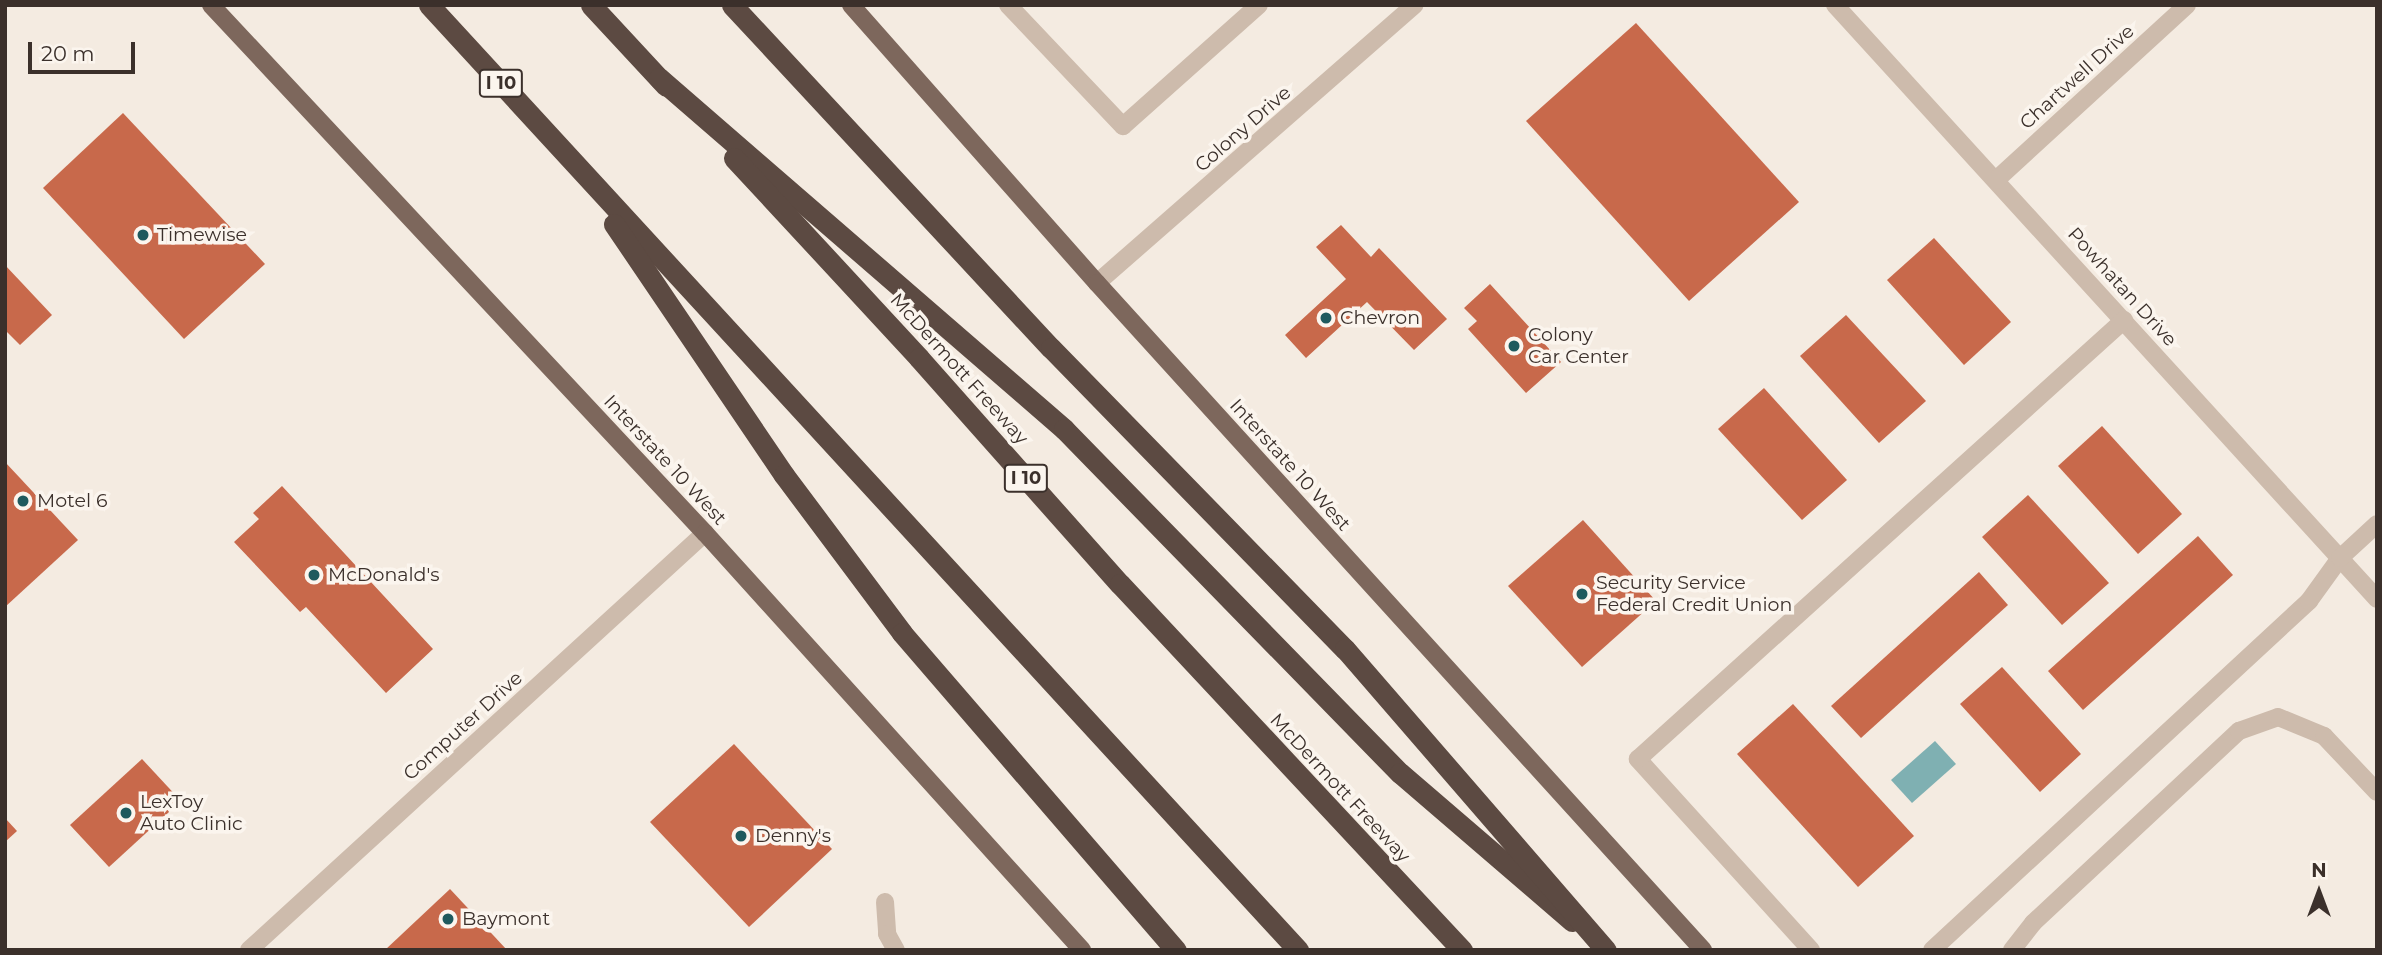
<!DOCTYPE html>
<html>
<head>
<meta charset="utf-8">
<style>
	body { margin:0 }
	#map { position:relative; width:2382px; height:955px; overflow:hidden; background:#f4ebe1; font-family:Montserrat,sans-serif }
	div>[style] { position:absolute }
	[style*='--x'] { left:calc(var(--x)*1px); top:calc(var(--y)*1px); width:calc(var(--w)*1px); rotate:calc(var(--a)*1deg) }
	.water>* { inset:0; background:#7fb0b2 }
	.building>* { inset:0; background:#c8694b }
	.minor>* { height:18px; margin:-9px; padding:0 9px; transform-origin:9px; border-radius:9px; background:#cdbbac }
	.major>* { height:18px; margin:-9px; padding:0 9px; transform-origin:9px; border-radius:9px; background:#7d675c }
	.highway>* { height:21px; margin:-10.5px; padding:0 10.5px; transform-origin:10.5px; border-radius:10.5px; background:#5c4a42 }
	.highway-bridge>* { height:21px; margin:-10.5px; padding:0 10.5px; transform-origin:10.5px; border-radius:10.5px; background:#5c4a42 }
	.dots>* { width:19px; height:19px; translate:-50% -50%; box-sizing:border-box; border:4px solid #fbf5ee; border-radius:50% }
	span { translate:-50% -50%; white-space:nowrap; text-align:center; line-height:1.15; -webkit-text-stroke:7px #fbf5ee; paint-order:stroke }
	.shield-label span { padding:2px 5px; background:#fbf5ee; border:2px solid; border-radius:5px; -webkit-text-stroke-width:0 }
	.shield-label { font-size:18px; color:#3b302b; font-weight:700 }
	.street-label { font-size:19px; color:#3b302b }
	.poi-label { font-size:19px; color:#3b302b }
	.left { translate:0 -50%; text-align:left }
	.frame { position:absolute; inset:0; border:7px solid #3b302b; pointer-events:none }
	.north { position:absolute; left:2284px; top:857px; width:70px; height:70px; -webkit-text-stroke:5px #fbf5ee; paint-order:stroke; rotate:0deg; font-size:19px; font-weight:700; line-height:28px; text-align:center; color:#3b302b }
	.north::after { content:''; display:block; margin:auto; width:24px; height:32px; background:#3b302b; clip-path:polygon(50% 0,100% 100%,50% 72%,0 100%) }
	.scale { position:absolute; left:28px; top:42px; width:107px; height:32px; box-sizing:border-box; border:4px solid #3b302b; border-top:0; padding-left:9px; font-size:21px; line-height:24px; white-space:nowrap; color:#3b302b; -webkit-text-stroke:5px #fbf5ee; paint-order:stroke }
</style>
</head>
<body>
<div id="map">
	<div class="water">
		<div style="clip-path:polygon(1935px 741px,1956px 764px,1912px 803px,1891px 780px)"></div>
	</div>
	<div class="building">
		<div style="clip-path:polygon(1636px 23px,1799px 202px,1689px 301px,1526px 121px)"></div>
		<div style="clip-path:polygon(123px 113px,265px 264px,184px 339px,43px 188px)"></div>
		<div style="clip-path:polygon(1341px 225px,1371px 257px,1379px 248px,1447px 319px,1414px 350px,1367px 302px,1306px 358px,1285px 335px,1346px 279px,1316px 247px)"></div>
		<div style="clip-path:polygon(1934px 238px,2011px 322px,1964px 365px,1887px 280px)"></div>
		<div style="clip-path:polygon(5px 265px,52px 315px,20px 345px,5px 330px)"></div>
		<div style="clip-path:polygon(1490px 284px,1561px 362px,1526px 393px,1468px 329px,1477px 321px,1464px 308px)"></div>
		<div style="clip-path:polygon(1846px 315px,1926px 401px,1879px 443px,1800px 356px)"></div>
		<div style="clip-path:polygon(1764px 388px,1847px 480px,1802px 520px,1718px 429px)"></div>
		<div style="clip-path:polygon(2102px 426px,2182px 514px,2138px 554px,2058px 466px)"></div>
		<div style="clip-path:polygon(5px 462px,78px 540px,5px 607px)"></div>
		<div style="clip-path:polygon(282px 486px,433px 649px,386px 693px,306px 607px,300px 612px,234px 542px,259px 519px,253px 513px)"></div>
		<div style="clip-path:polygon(2028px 495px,2109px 583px,2062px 625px,1982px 537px)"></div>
		<div style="clip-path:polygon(1583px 520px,1656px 601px,1582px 667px,1508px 586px)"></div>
		<div style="clip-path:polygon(2198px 536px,2233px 575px,2083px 710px,2048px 671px)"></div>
		<div style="clip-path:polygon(1979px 572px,2008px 605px,1861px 738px,1831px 706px)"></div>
		<div style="clip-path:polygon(2002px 667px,2081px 754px,2040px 792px,1960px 704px)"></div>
		<div style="clip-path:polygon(1793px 704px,1914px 836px,1858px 887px,1737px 754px)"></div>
		<div style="clip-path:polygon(734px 744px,832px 849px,749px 927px,650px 822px)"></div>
		<div style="clip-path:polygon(142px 759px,181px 801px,109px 867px,70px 825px)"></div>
		<div style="clip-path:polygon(5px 818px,17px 831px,5px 842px)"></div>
		<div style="clip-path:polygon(450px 889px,507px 950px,385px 950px)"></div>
	</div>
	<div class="minor">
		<div style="--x:1008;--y:5;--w:167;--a:46.5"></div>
		<div style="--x:1123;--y:126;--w:182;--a:-41.7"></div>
		<div style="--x:1835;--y:5;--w:804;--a:47.62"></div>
		<div style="--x:1996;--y:180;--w:259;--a:-42.5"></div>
		<div style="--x:1097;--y:283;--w:422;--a:-41.2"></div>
		<div style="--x:885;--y:902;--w:32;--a:86"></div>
		<div style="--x:887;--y:934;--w:18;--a:61"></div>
		<div style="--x:249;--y:950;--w:618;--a:-42.44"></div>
		<div style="--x:1811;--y:950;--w:258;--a:-132.2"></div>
		<div style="--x:1638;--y:759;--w:655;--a:-42.09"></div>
		<div style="--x:1932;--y:950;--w:514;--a:-42.79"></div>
		<div style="--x:2309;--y:601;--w:53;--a:-54.2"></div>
		<div style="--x:2340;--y:558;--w:50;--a:-42.6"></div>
		<div style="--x:2012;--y:950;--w:34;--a:-52"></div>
		<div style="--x:2033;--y:923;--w:282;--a:-43"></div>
		<div style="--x:2239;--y:731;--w:41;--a:-19.7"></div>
		<div style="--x:2278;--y:717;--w:50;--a:22.4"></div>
		<div style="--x:2324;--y:736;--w:77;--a:46.6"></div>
	</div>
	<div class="major">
		<div style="--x:211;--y:5;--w:723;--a:46.91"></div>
		<div style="--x:705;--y:533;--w:562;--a:47.88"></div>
		<div style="--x:851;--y:5;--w:371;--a:48.5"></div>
		<div style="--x:1097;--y:283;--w:901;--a:47.74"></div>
	</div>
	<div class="highway">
		<div style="--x:429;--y:5;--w:1284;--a:47.4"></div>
		<div style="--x:591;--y:5;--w:110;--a:47.2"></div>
		<div style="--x:732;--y:5;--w:468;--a:47.1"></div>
		<div style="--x:1051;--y:348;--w:421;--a:45.7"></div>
		<div style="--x:659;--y:78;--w:536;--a:40.91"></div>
		<div style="--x:1064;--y:429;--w:481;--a:45.7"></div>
		<div style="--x:1400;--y:773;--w:227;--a:40.7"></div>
		<div style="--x:734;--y:158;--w:272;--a:47.2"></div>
		<div style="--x:919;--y:358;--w:302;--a:48.4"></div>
		<div style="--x:1120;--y:584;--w:501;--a:46.94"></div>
		<div style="--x:614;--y:224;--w:303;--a:55.9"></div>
		<div style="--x:784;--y:475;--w:197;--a:53.2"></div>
		<div style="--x:902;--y:633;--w:419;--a:49.2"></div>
	</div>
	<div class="highway-bridge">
		<div style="--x:1345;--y:649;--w:398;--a:49.1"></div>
	</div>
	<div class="dots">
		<div style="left:143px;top:235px;background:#1f5a5e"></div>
		<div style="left:1326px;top:318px;background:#1f5a5e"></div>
		<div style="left:1514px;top:346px;background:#1f5a5e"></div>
		<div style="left:23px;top:501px;background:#1f5a5e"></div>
		<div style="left:314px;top:575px;background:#1f5a5e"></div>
		<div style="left:1582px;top:594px;background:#1f5a5e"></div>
		<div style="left:126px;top:813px;background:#1f5a5e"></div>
		<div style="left:741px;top:836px;background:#1f5a5e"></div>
		<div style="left:448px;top:919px;background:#1f5a5e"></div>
	</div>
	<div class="shield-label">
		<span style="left:501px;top:83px">I 10</span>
		<span style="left:1026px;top:478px">I 10</span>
	</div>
	<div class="street-label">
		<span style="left:2077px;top:77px;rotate:-42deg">Chartwell Drive</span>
		<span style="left:1243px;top:129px;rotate:-41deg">Colony Drive</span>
		<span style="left:2122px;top:287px;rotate:48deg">Powhatan Drive</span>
		<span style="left:959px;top:369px;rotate:48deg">McDermott Freeway</span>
		<span style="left:665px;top:460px;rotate:47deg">Interstate 10 West</span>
		<span style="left:1290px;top:465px;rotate:48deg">Interstate 10 West</span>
		<span style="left:463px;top:726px;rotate:-42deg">Computer Drive</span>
		<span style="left:1340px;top:788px;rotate:47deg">McDermott Freeway</span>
	</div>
	<div class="poi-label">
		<span class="left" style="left:157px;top:235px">Timewise</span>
		<span class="left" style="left:1340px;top:318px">Chevron</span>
		<span class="left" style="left:1528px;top:346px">Colony<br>Car Center</span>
		<span class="left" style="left:37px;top:501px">Motel 6</span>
		<span class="left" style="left:328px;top:575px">McDonald's</span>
		<span class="left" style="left:1596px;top:594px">Security Service<br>Federal Credit Union</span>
		<span class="left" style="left:140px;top:813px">LexToy<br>Auto Clinic</span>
		<span class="left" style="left:755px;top:836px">Denny's</span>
		<span class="left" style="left:462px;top:919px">Baymont</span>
	</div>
	<div class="frame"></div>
	<div class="north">N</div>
	<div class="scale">20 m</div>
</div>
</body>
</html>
